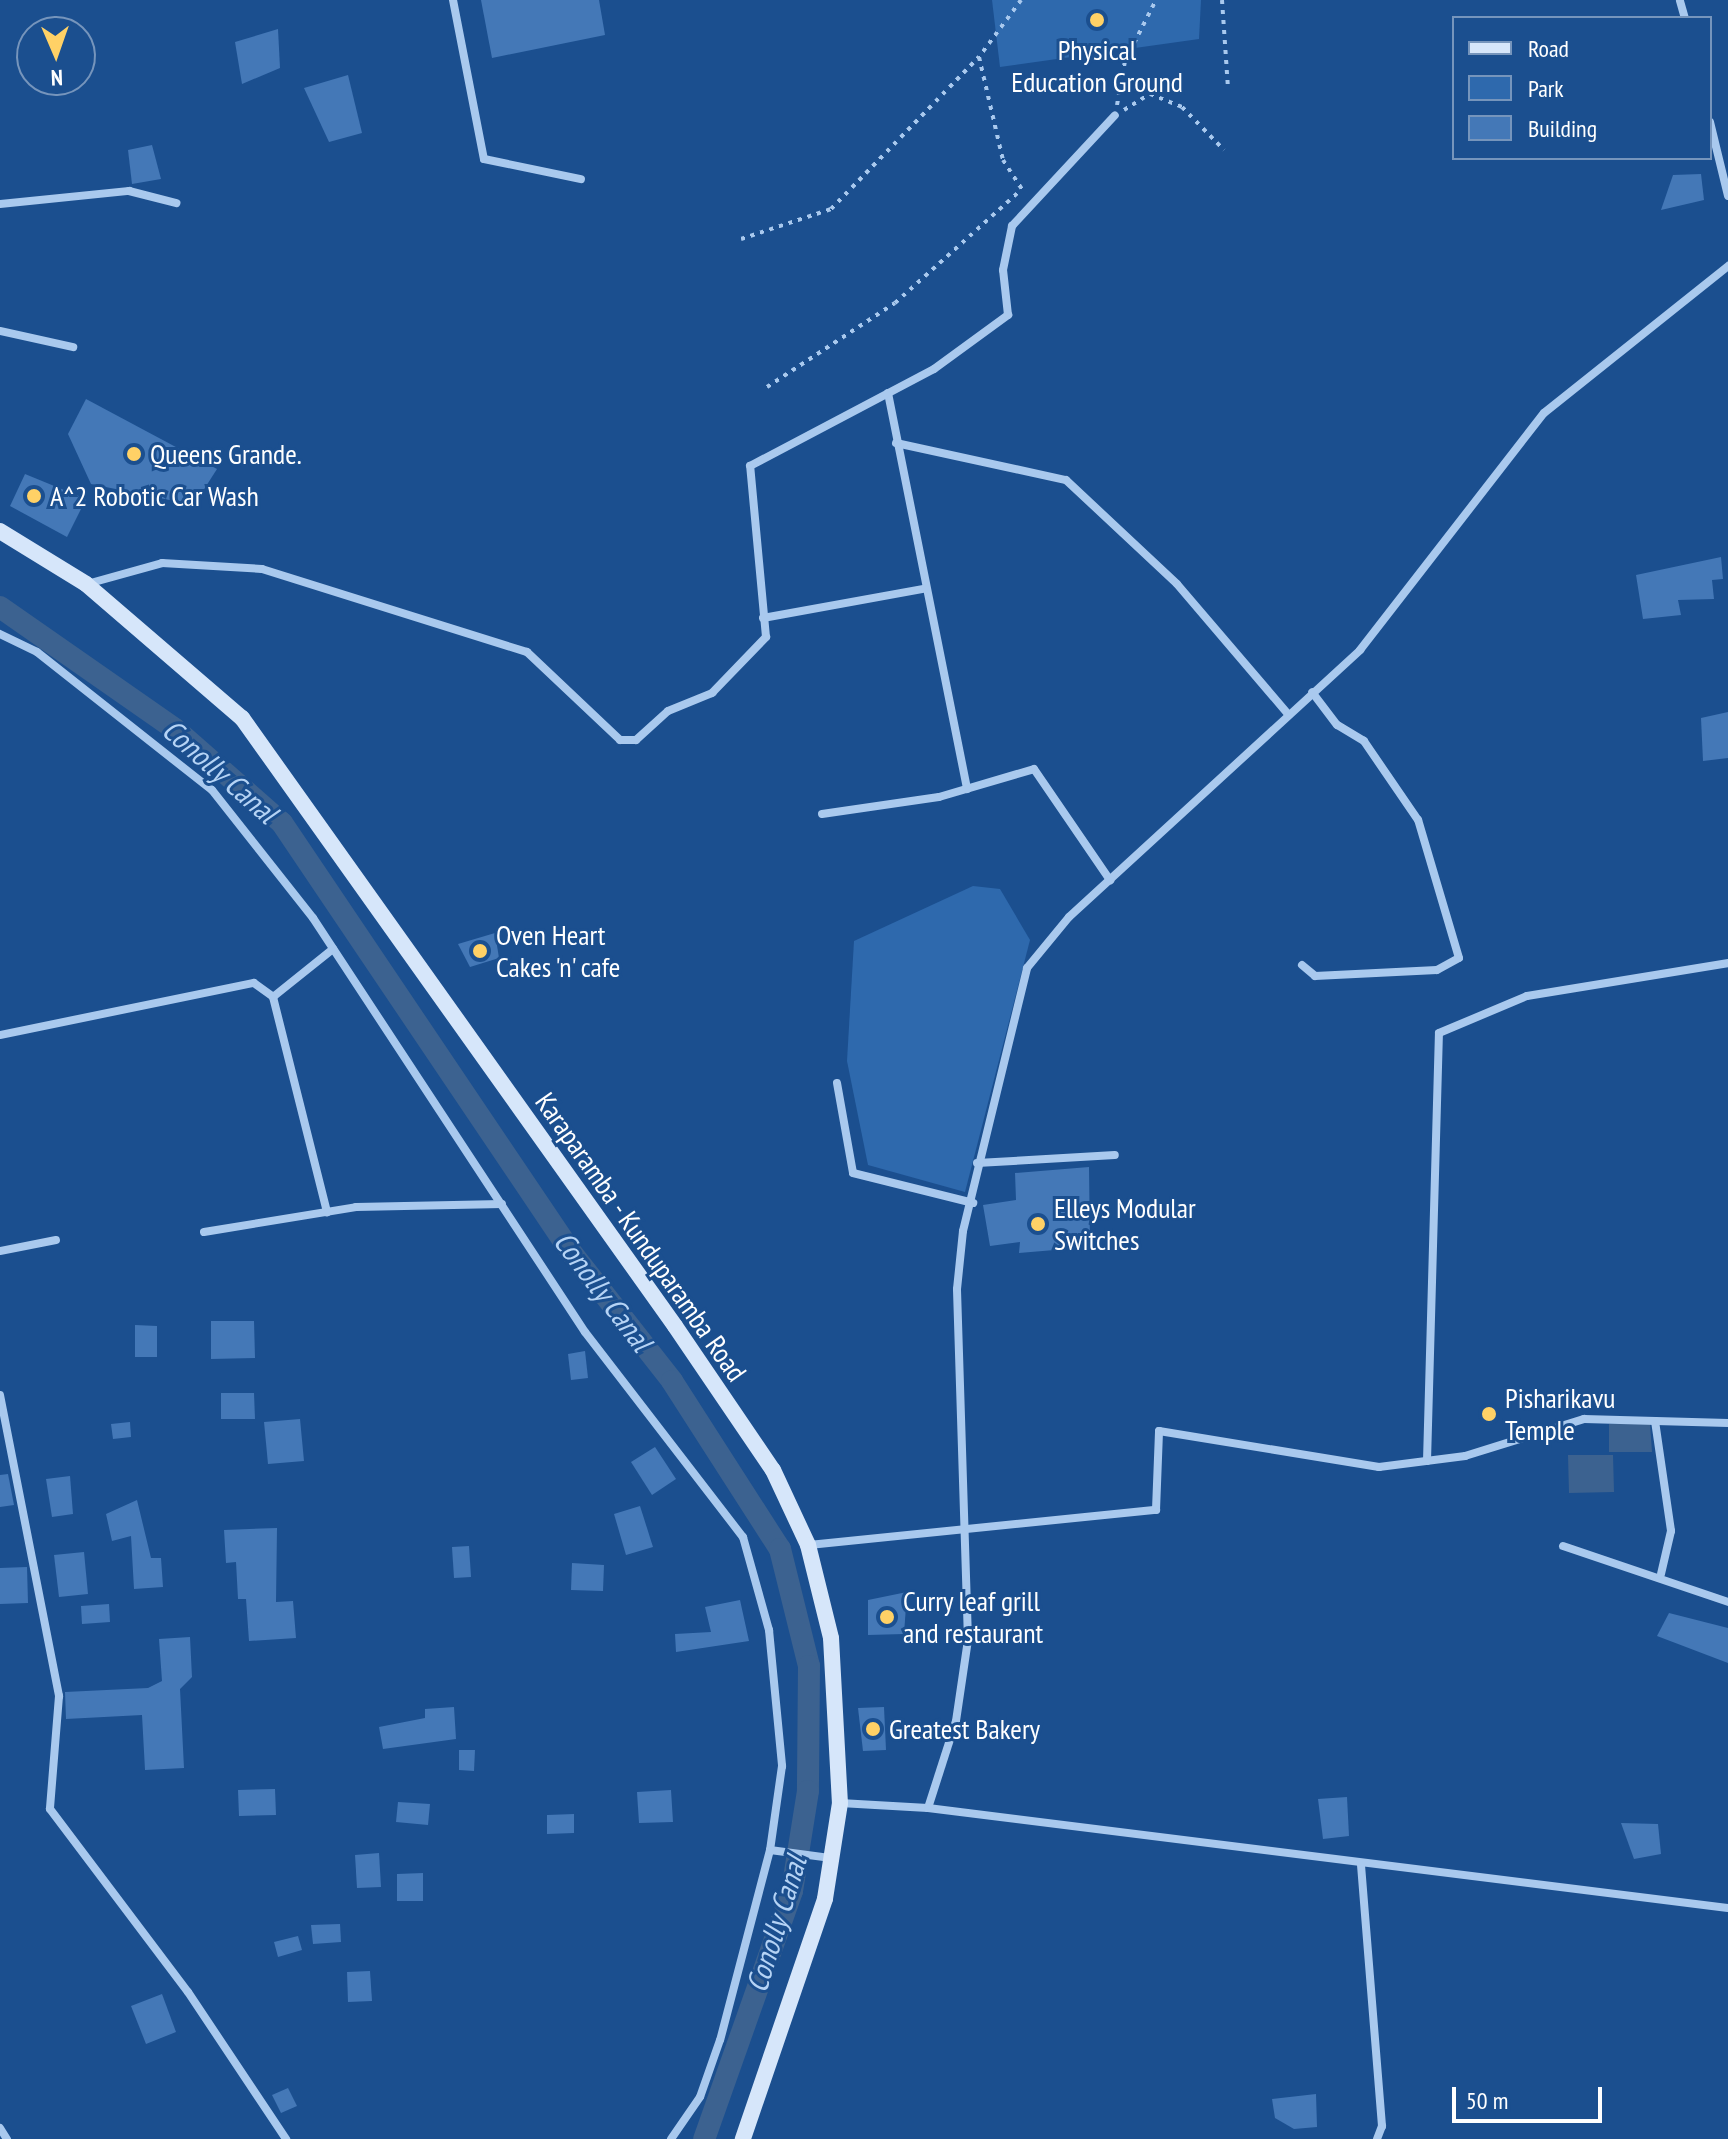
<!DOCTYPE html>
<html>
<head>
<meta charset="utf-8">
<style>
	body { margin:0 }
	#map { position:relative; width:1728px; height:2139px; overflow:hidden; background:#1b4f8f; font-family:"PT Sans Narrow",sans-serif }
	div>[style] { position:absolute }
	[style*='--x'] { left:calc(var(--x)*1px); top:calc(var(--y)*1px); width:calc(var(--w)*1px); rotate:calc(var(--a)*1deg) }
	.green>* { inset:0; background:#2e69ad }
	.water>* { inset:0; background:#3c6290 }
	.canal>* { height:22px; margin:-11px; padding:0 11px; transform-origin:11px; border-radius:11px; background:#3c6290 }
	.building>* { inset:0; background:#4478b7 }
	.path>* { height:4px; margin-top:-2px; transform-origin:0; background:repeating-linear-gradient(90deg,#a9c9ee 0 4px,transparent 0 10px) }
	.minor>* { height:8px; margin:-4px; padding:0 4px; transform-origin:4px; border-radius:4px; background:#a9c9ee }
	.secondary>* { height:16px; margin:-8px; padding:0 8px; transform-origin:8px; border-radius:8px; background:#d6e6fa }
	.dots>* { width:22px; height:22px; translate:-50% -50%; box-sizing:border-box; border:4px solid #1b4f8f; border-radius:50% }
	span { translate:-50% -50%; white-space:nowrap; text-align:center; line-height:1.15; -webkit-text-stroke:6px #1b4f8f; paint-order:stroke }
	.poi-label { font-size:28px; color:#fff }
	.left { translate:0 -50%; text-align:left }
	.street-label { font-size:28px; color:#fff }
	.water-label { font-size:30px; color:#b5d3f5; font-style:italic }
	.legend { position:absolute; left:1452px; top:16px; width:260px; height:144px; box-sizing:border-box; background:#1b4f8f; border:2px solid #7695bc; margin:0; padding:10px 14px; list-style:none; font-size:24px; color:#fff }
	.legend li { display:flex; align-items:center; gap:16px; height:40px }
	.legend b { width:40px; border:2px solid #7695bc }
	.north { position:absolute; left:16px; top:16px; width:80px; height:80px; box-sizing:border-box; background:#1b4f8f; border:2px solid #7695bc; border-radius:50%; rotate:178deg; font-size:22px; font-weight:700; line-height:32px; text-align:center; color:#fff }
	.north::after { content:''; display:block; margin:auto; width:28px; height:36px; background:#ffd166; clip-path:polygon(50% 0,100% 100%,50% 72%,0 100%) }
	.scale { position:absolute; left:1452px; top:2087px; width:150px; height:36px; box-sizing:border-box; border:4px solid #fff; border-top:0; padding-left:10px; font-size:24px; line-height:28px; white-space:nowrap; color:#fff; -webkit-text-stroke:6px #1b4f8f; paint-order:stroke }
</style>
</head>
<body>
<div id="map">
	<div class="green">
		<div style="clip-path:polygon(992px 0,1201px 0,1199px 39px,1000px 67px)"></div>
		<div style="clip-path:polygon(973px 886px,1000px 889px,1030px 940px,965px 1192px,868px 1165px,847px 1061px,854px 941px)"></div>
	</div>
	<div class="water">
		<div style="clip-path:polygon(1609px 1424px,1650px 1424px,1652px 1452px,1609px 1452px)"></div>
		<div style="clip-path:polygon(1568px 1455px,1613px 1455px,1614px 1492px,1569px 1493px)"></div>
	</div>
	<div class="canal">
		<div style="--x:0;--y:607;--w:213;--a:34.9"></div>
		<div style="--x:175;--y:729;--w:142;--a:41.3"></div>
		<div style="--x:282;--y:823;--w:517;--a:56.03"></div>
		<div style="--x:571;--y:1252;--w:164;--a:51.9"></div>
		<div style="--x:672;--y:1381;--w:200;--a:57.3"></div>
		<div style="--x:780;--y:1549;--w:121;--a:76.1"></div>
		<div style="--x:809;--y:1666;--w:125;--a:90.5"></div>
		<div style="--x:808;--y:1791;--w:101;--a:99.1"></div>
		<div style="--x:792;--y:1891;--w:263;--a:109.5"></div>
	</div>
	<div class="building">
		<div style="clip-path:polygon(481px 0,599px 0,605px 35px,492px 58px)"></div>
		<div style="clip-path:polygon(278px 29px,280px 68px,242px 84px,235px 42px)"></div>
		<div style="clip-path:polygon(348px 75px,362px 133px,329px 142px,304px 88px)"></div>
		<div style="clip-path:polygon(152px 145px,161px 179px,132px 184px,128px 150px)"></div>
		<div style="clip-path:polygon(1701px 174px,1704px 200px,1661px 210px,1673px 175px)"></div>
		<div style="clip-path:polygon(86px 399px,217px 469px,194px 505px,91px 484px,68px 434px)"></div>
		<div style="clip-path:polygon(25px 474px,86px 499px,67px 537px,10px 506px)"></div>
		<div style="clip-path:polygon(1721px 557px,1723px 579px,1712px 580px,1714px 599px,1678px 600px,1681px 615px,1643px 619px,1636px 575px)"></div>
		<div style="clip-path:polygon(1728px 712px,1728px 758px,1703px 761px,1701px 718px)"></div>
		<div style="clip-path:polygon(495px 933px,499px 958px,470px 967px,458px 944px)"></div>
		<div style="clip-path:polygon(1089px 1167px,1090px 1247px,1019px 1253px,1020px 1242px,990px 1246px,983px 1205px,1016px 1200px,1015px 1173px)"></div>
		<div style="clip-path:polygon(211px 1321px,254px 1321px,255px 1358px,211px 1359px)"></div>
		<div style="clip-path:polygon(135px 1325px,157px 1326px,157px 1357px,135px 1357px)"></div>
		<div style="clip-path:polygon(585px 1351px,588px 1378px,571px 1380px,568px 1354px)"></div>
		<div style="clip-path:polygon(221px 1393px,254px 1393px,255px 1419px,221px 1419px)"></div>
		<div style="clip-path:polygon(300px 1419px,304px 1461px,268px 1464px,264px 1422px)"></div>
		<div style="clip-path:polygon(130px 1422px,131px 1437px,113px 1439px,111px 1424px)"></div>
		<div style="clip-path:polygon(655px 1447px,676px 1479px,652px 1495px,631px 1462px)"></div>
		<div style="clip-path:polygon(8px 1474px,14px 1505px,0 1507px,0 1475px)"></div>
		<div style="clip-path:polygon(70px 1476px,73px 1514px,52px 1517px,46px 1479px)"></div>
		<div style="clip-path:polygon(137px 1500px,151px 1558px,161px 1558px,163px 1587px,134px 1589px,131px 1536px,112px 1541px,106px 1514px)"></div>
		<div style="clip-path:polygon(640px 1506px,653px 1547px,626px 1555px,614px 1514px)"></div>
		<div style="clip-path:polygon(277px 1528px,276px 1602px,293px 1601px,296px 1638px,249px 1641px,246px 1599px,238px 1599px,236px 1562px,226px 1563px,224px 1530px)"></div>
		<div style="clip-path:polygon(469px 1546px,471px 1577px,454px 1578px,452px 1547px)"></div>
		<div style="clip-path:polygon(84px 1552px,88px 1594px,59px 1597px,54px 1555px)"></div>
		<div style="clip-path:polygon(572px 1563px,604px 1565px,603px 1591px,571px 1590px)"></div>
		<div style="clip-path:polygon(27px 1567px,28px 1603px,0 1604px,0 1568px)"></div>
		<div style="clip-path:polygon(907px 1592px,904px 1634px,868px 1635px,868px 1600px)"></div>
		<div style="clip-path:polygon(740px 1600px,749px 1641px,676px 1652px,675px 1634px,711px 1632px,705px 1607px)"></div>
		<div style="clip-path:polygon(109px 1604px,110px 1622px,82px 1624px,81px 1606px)"></div>
		<div style="clip-path:polygon(1669px 1613px,1728px 1628px,1728px 1663px,1657px 1636px)"></div>
		<div style="clip-path:polygon(190px 1637px,192px 1677px,180px 1689px,184px 1768px,145px 1770px,142px 1715px,66px 1719px,65px 1692px,148px 1688px,162px 1681px,159px 1639px)"></div>
		<div style="clip-path:polygon(454px 1707px,456px 1739px,383px 1749px,379px 1727px,425px 1718px,425px 1709px)"></div>
		<div style="clip-path:polygon(884px 1707px,886px 1750px,863px 1751px,858px 1708px)"></div>
		<div style="clip-path:polygon(459px 1750px,475px 1750px,474px 1771px,459px 1770px)"></div>
		<div style="clip-path:polygon(275px 1789px,276px 1815px,239px 1816px,238px 1790px)"></div>
		<div style="clip-path:polygon(671px 1790px,673px 1822px,639px 1823px,637px 1792px)"></div>
		<div style="clip-path:polygon(1347px 1797px,1349px 1836px,1323px 1839px,1318px 1799px)"></div>
		<div style="clip-path:polygon(398px 1802px,430px 1804px,428px 1825px,396px 1822px)"></div>
		<div style="clip-path:polygon(574px 1814px,574px 1833px,547px 1834px,547px 1815px)"></div>
		<div style="clip-path:polygon(1621px 1823px,1658px 1824px,1661px 1854px,1634px 1859px)"></div>
		<div style="clip-path:polygon(379px 1853px,381px 1887px,357px 1888px,355px 1855px)"></div>
		<div style="clip-path:polygon(423px 1873px,423px 1901px,397px 1901px,397px 1874px)"></div>
		<div style="clip-path:polygon(340px 1924px,341px 1942px,313px 1944px,311px 1925px)"></div>
		<div style="clip-path:polygon(298px 1936px,302px 1950px,278px 1957px,274px 1942px)"></div>
		<div style="clip-path:polygon(370px 1971px,372px 2001px,348px 2002px,347px 1972px)"></div>
		<div style="clip-path:polygon(162px 1994px,176px 2032px,146px 2044px,131px 2006px)"></div>
		<div style="clip-path:polygon(288px 2088px,297px 2106px,281px 2113px,272px 2095px)"></div>
		<div style="clip-path:polygon(1316px 2094px,1317px 2127px,1294px 2129px,1275px 2118px,1272px 2099px)"></div>
	</div>
	<div class="path">
		<div style="--x:1021;--y:0;--w:71;--a:126.4"></div>
		<div style="--x:979;--y:57;--w:106;--a:76.9"></div>
		<div style="--x:1003;--y:160;--w:37;--a:57"></div>
		<div style="--x:1222;--y:0;--w:88;--a:86.1"></div>
		<div style="--x:1117;--y:105;--w:45;--a:-79.7"></div>
		<div style="--x:1125;--y:61;--w:68;--a:-63.1"></div>
		<div style="--x:1124;--y:110;--w:31;--a:-32"></div>
		<div style="--x:1150;--y:94;--w:35;--a:22"></div>
		<div style="--x:1182;--y:107;--w:60;--a:45.7"></div>
		<div style="--x:741;--y:239;--w:95;--a:-18.4"></div>
		<div style="--x:831;--y:209;--w:212;--a:-45.8"></div>
		<div style="--x:767;--y:387;--w:153;--a:-33.3"></div>
		<div style="--x:895;--y:303;--w:169;--a:-41.9"></div>
	</div>
	<div class="minor">
		<div style="--x:453;--y:0;--w:162;--a:79"></div>
		<div style="--x:484;--y:159;--w:99;--a:11.7"></div>
		<div style="--x:1680;--y:1;--w:18;--a:74"></div>
		<div style="--x:1710;--y:122;--w:76;--a:76.3"></div>
		<div style="--x:0;--y:204;--w:130;--a:-5.8"></div>
		<div style="--x:129;--y:191;--w:49;--a:14.3"></div>
		<div style="--x:0;--y:331;--w:75;--a:12.4"></div>
		<div style="--x:888;--y:393;--w:404;--a:78.7"></div>
		<div style="--x:896;--y:443;--w:174;--a:12.3"></div>
		<div style="--x:1066;--y:480;--w:152;--a:43.1"></div>
		<div style="--x:1177;--y:584;--w:172;--a:49.5"></div>
		<div style="--x:87;--y:584;--w:78;--a:-15.6"></div>
		<div style="--x:162;--y:563;--w:100;--a:3.4"></div>
		<div style="--x:262;--y:569;--w:278;--a:17.4"></div>
		<div style="--x:527;--y:652;--w:128;--a:43.4"></div>
		<div style="--x:620;--y:740;--w:16;--a:0"></div>
		<div style="--x:636;--y:740;--w:43;--a:-42.2"></div>
		<div style="--x:668;--y:711;--w:48;--a:-22.2"></div>
		<div style="--x:712;--y:693;--w:78;--a:-46"></div>
		<div style="--x:766;--y:637;--w:172;--a:-95.3"></div>
		<div style="--x:750;--y:466;--w:208;--a:-27.8"></div>
		<div style="--x:934;--y:369;--w:92;--a:-36.1"></div>
		<div style="--x:1008;--y:315;--w:45;--a:-96.3"></div>
		<div style="--x:1003;--y:270;--w:45;--a:-78.4"></div>
		<div style="--x:1012;--y:226;--w:151;--a:-47.1"></div>
		<div style="--x:763;--y:618;--w:163;--a:-10.3"></div>
		<div style="--x:0;--y:634;--w:41;--a:25.9"></div>
		<div style="--x:37;--y:652;--w:223;--a:38.3"></div>
		<div style="--x:212;--y:790;--w:163;--a:51.7"></div>
		<div style="--x:313;--y:918;--w:495;--a:56.7"></div>
		<div style="--x:585;--y:1332;--w:259;--a:52.4"></div>
		<div style="--x:743;--y:1537;--w:97;--a:74.4"></div>
		<div style="--x:769;--y:1630;--w:137;--a:84.5"></div>
		<div style="--x:782;--y:1766;--w:85;--a:98.1"></div>
		<div style="--x:770;--y:1850;--w:196;--a:104.7"></div>
		<div style="--x:720;--y:2040;--w:60;--a:109.3"></div>
		<div style="--x:700;--y:2097;--w:51;--a:124.6"></div>
		<div style="--x:822;--y:814;--w:118;--a:-8.3"></div>
		<div style="--x:939;--y:797;--w:99;--a:-16.4"></div>
		<div style="--x:1034;--y:769;--w:135;--a:55.6"></div>
		<div style="--x:1302;--y:965;--w:17;--a:40"></div>
		<div style="--x:1315;--y:976;--w:122;--a:-2.8"></div>
		<div style="--x:1437;--y:970;--w:25;--a:-29"></div>
		<div style="--x:1459;--y:958;--w:144;--a:-106.5"></div>
		<div style="--x:1418;--y:820;--w:96;--a:-124.4"></div>
		<div style="--x:1364;--y:741;--w:31;--a:-149"></div>
		<div style="--x:1337;--y:725;--w:41;--a:-127.1"></div>
		<div style="--x:273;--y:997;--w:222;--a:75.9"></div>
		<div style="--x:0;--y:1035;--w:259;--a:-11.6"></div>
		<div style="--x:254;--y:983;--w:24;--a:36"></div>
		<div style="--x:273;--y:997;--w:77;--a:-38.7"></div>
		<div style="--x:837;--y:1083;--w:91;--a:79.9"></div>
		<div style="--x:853;--y:1173;--w:124;--a:14"></div>
		<div style="--x:977;--y:1163;--w:138;--a:-3.3"></div>
		<div style="--x:204;--y:1232;--w:154;--a:-9.3"></div>
		<div style="--x:356;--y:1207;--w:146;--a:-1.2"></div>
		<div style="--x:0;--y:1251;--w:57;--a:-11.1"></div>
		<div style="--x:0;--y:1395;--w:307;--a:78.9"></div>
		<div style="--x:59;--y:1696;--w:113;--a:94.6"></div>
		<div style="--x:50;--y:1809;--w:229;--a:53"></div>
		<div style="--x:188;--y:1992;--w:177;--a:56.3"></div>
		<div style="--x:1655;--y:1421;--w:111;--a:81.7"></div>
		<div style="--x:1671;--y:1531;--w:44;--a:103.1"></div>
		<div style="--x:1427;--y:1461;--w:428;--a:-88.4"></div>
		<div style="--x:1439;--y:1033;--w:95;--a:-22.8"></div>
		<div style="--x:1527;--y:996;--w:204;--a:-9.3"></div>
		<div style="--x:809;--y:1545;--w:349;--a:-5.8"></div>
		<div style="--x:1156;--y:1510;--w:79;--a:-87.8"></div>
		<div style="--x:1159;--y:1431;--w:223;--a:9.3"></div>
		<div style="--x:1379;--y:1467;--w:87;--a:-7.3"></div>
		<div style="--x:1465;--y:1456;--w:125;--a:-17.3"></div>
		<div style="--x:1584;--y:1419;--w:144;--a:1.6"></div>
		<div style="--x:1563;--y:1546;--w:174;--a:18.7"></div>
		<div style="--x:840;--y:1803;--w:88;--a:3.3"></div>
		<div style="--x:928;--y:1808;--w:806;--a:7.13"></div>
		<div style="--x:928;--y:1808;--w:91;--a:-72.2"></div>
		<div style="--x:956;--y:1721;--w:82;--a:-81.6"></div>
		<div style="--x:968;--y:1640;--w:351;--a:-91.8"></div>
		<div style="--x:957;--y:1289;--w:58;--a:-84.1"></div>
		<div style="--x:963;--y:1231;--w:271;--a:-76.3"></div>
		<div style="--x:1027;--y:968;--w:66;--a:-50.5"></div>
		<div style="--x:1069;--y:917;--w:395;--a:-42.5"></div>
		<div style="--x:1360;--y:650;--w:300;--a:-52.2"></div>
		<div style="--x:1544;--y:413;--w:236;--a:-38.6"></div>
		<div style="--x:770;--y:1850;--w:62;--a:7.5"></div>
		<div style="--x:1361;--y:1865;--w:262;--a:85.4"></div>
		<div style="--x:1382;--y:2126;--w:14;--a:111"></div>
		<div style="--x:0;--y:2128;--w:13;--a:58"></div>
	</div>
	<div class="secondary">
		<div style="--x:0;--y:531;--w:101;--a:31.6"></div>
		<div style="--x:86;--y:584;--w:206;--a:40.7"></div>
		<div style="--x:242;--y:718;--w:746;--a:54.54"></div>
		<div style="--x:675;--y:1326;--w:174;--a:55.8"></div>
		<div style="--x:773;--y:1470;--w:83;--a:65"></div>
		<div style="--x:808;--y:1545;--w:96;--a:76.1"></div>
		<div style="--x:831;--y:1638;--w:165;--a:86.9"></div>
		<div style="--x:840;--y:1803;--w:97;--a:98.9"></div>
		<div style="--x:825;--y:1899;--w:254;--a:108.9"></div>
	</div>
	<div class="dots">
		<div style="left:1097px;top:20px;background:#ffd166"></div>
		<div style="left:134px;top:454px;background:#ffd166"></div>
		<div style="left:34px;top:496px;background:#ffd166"></div>
		<div style="left:480px;top:951px;background:#ffd166"></div>
		<div style="left:1038px;top:1224px;background:#ffd166"></div>
		<div style="left:1489px;top:1414px;background:#ffd166"></div>
		<div style="left:887px;top:1617px;background:#ffd166"></div>
		<div style="left:873px;top:1729px;background:#ffd166"></div>
	</div>
	<div class="poi-label">
		<span style="left:1097px;top:66px">Physical<br>Education Ground</span>
		<span class="left" style="left:150px;top:454px">Queens Grande.</span>
		<span class="left" style="left:50px;top:496px">A^2 Robotic Car Wash</span>
		<span class="left" style="left:496px;top:951px">Oven Heart<br>Cakes 'n' cafe</span>
		<span class="left" style="left:1054px;top:1224px">Elleys Modular<br>Switches</span>
		<span class="left" style="left:1505px;top:1414px">Pisharikavu<br>Temple</span>
		<span class="left" style="left:903px;top:1617px">Curry leaf grill<br>and restaurant</span>
		<span class="left" style="left:889px;top:1729px">Greatest Bakery</span>
	</div>
	<div class="street-label">
		<span style="left:641px;top:1237px;rotate:55deg">Karaparamba - Kunduparamba Road</span>
	</div>
	<div class="water-label">
		<span style="left:220px;top:771px;rotate:41deg">Conolly Canal</span>
		<span style="left:603px;top:1291px;rotate:53deg">Conolly Canal</span>
		<span style="left:776px;top:1924px;rotate:-73deg">Conolly Canal</span>
	</div>
	<ul class="legend">
	<li><b style="height:10px;background:#d6e6fa"></b>Road</li>
	<li><b style="height:22px;background:#2e69ad"></b>Park</li>
	<li><b style="height:22px;background:#4478b7"></b>Building</li>
	</ul>
	<div class="north">N</div>
	<div class="scale">50 m</div>
</div>
</body>
</html>
